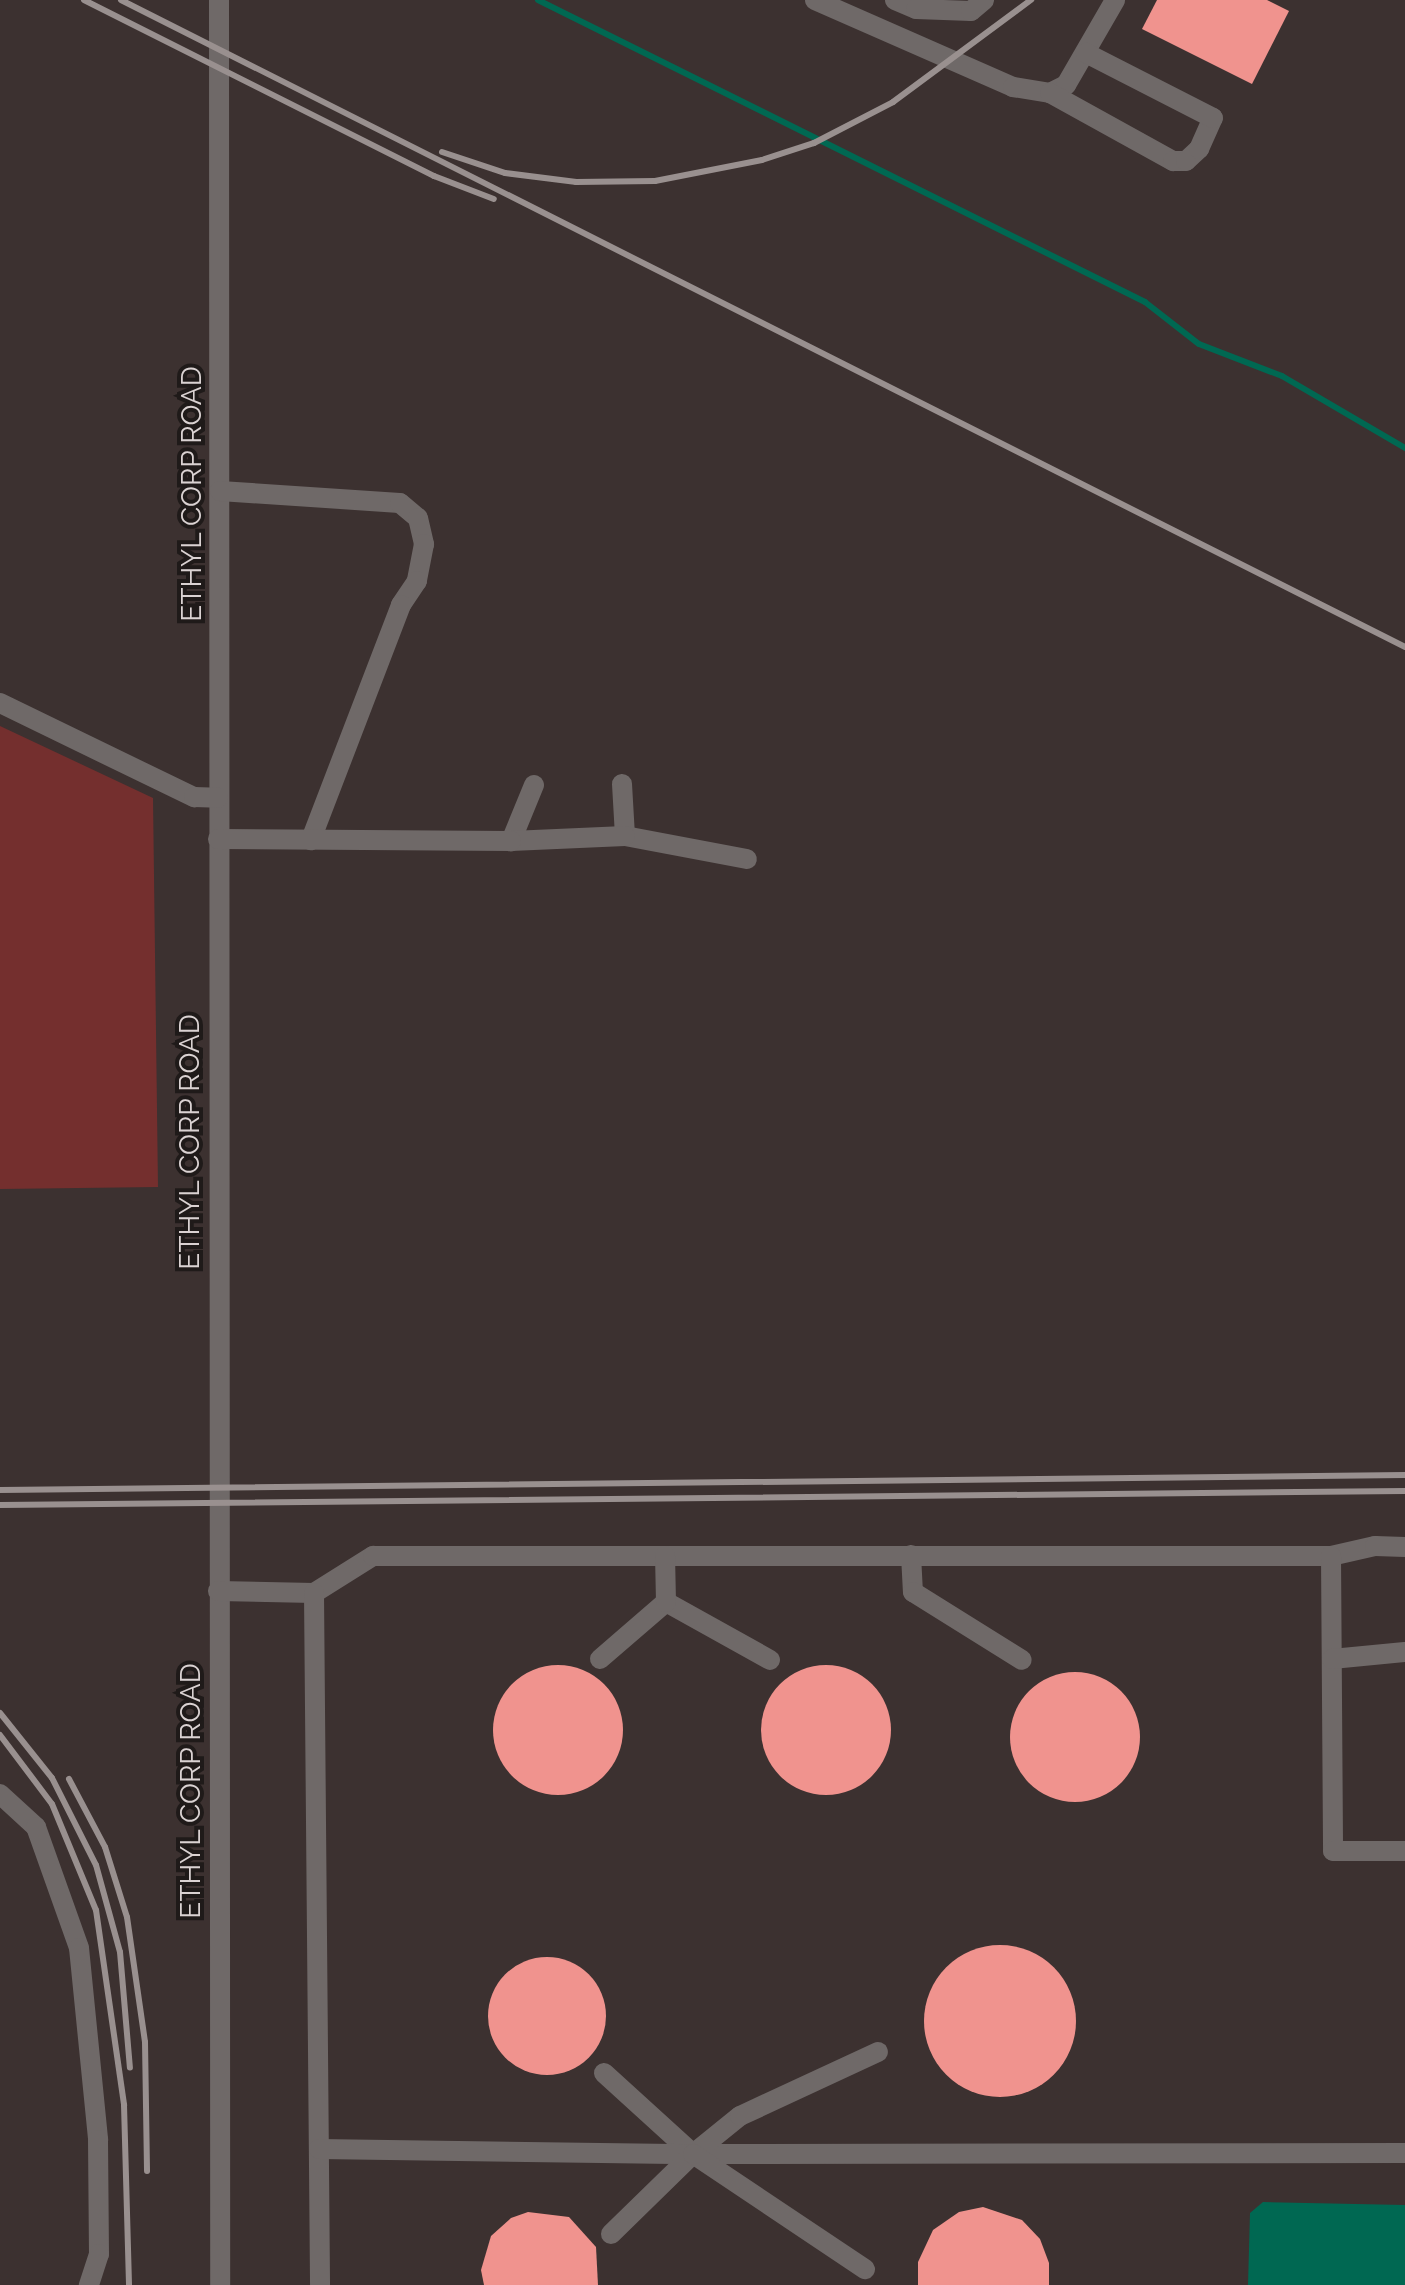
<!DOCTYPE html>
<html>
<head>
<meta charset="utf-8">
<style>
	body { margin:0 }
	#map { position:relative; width:1405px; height:2285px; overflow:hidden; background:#3c3130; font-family:Raleway,sans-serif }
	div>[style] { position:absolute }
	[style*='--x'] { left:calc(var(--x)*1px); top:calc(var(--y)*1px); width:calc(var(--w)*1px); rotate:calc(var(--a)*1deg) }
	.green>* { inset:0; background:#742f2e }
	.water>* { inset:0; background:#006852 }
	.stream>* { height:6px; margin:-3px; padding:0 3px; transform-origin:3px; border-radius:3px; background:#006852 }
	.building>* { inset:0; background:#f0938e }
	.round { border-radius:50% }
	.minor>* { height:20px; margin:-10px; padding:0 10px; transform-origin:10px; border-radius:10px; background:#6f6968 }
	.rail>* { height:6px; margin:-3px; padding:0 3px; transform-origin:3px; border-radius:3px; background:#99908f }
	span { translate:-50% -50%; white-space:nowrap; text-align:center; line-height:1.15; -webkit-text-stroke:8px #1f1a19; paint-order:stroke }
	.street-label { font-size:28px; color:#dad2d2 }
</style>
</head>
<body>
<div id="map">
	<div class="green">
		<div style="clip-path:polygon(0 726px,153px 798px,158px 1187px,0 1189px)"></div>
	</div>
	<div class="water">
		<div style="clip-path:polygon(1263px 2202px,1405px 2205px,1405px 2285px,1248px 2285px,1250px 2213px)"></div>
	</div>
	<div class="stream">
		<div style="--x:538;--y:0;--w:678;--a:26.45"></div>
		<div style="--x:1145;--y:302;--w:68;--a:37.9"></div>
		<div style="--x:1199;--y:344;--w:89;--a:21.1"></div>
		<div style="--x:1282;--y:376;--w:143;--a:30.3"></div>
	</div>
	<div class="building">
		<div style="clip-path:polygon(1157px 0,1267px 0,1289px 11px,1252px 84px,1142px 29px)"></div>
		<div class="round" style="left:761px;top:1665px;width:130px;height:130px"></div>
		<div class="round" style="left:493px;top:1665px;width:130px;height:130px"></div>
		<div class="round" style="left:1010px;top:1672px;width:130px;height:130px"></div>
		<div class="round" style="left:924px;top:1945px;width:152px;height:152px"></div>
		<div class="round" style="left:488px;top:1957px;width:118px;height:118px"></div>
		<div style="clip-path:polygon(983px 2207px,1022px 2220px,1040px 2239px,1049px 2263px,1049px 2285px,918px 2285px,918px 2262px,933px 2230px,959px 2212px)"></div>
		<div style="clip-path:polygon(528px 2212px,569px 2217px,596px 2247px,598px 2285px,484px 2285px,481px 2270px,491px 2236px,511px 2218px)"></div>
	</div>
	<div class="minor">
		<div style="--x:219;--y:0;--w:2285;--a:89.97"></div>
		<div style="--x:815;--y:0;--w:216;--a:23.7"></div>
		<div style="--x:1013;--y:87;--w:37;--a:9"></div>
		<div style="--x:1050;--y:93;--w:18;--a:-27"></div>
		<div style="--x:1066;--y:85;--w:98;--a:-60"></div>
		<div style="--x:895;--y:0;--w:23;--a:23"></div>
		<div style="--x:916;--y:9;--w:55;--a:2.1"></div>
		<div style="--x:971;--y:11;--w:17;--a:-40"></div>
		<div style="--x:1050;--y:93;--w:141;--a:28.9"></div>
		<div style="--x:1173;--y:161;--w:13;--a:0"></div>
		<div style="--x:1186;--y:161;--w:18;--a:-43"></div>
		<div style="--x:1199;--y:149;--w:34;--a:-66"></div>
		<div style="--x:1213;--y:118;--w:143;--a:-152.9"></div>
		<div style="--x:220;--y:491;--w:180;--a:3.8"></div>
		<div style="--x:400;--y:503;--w:23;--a:40"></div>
		<div style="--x:418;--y:518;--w:27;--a:77"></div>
		<div style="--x:424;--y:544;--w:38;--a:101"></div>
		<div style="--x:417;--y:581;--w:29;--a:124"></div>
		<div style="--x:401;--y:605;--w:252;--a:111"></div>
		<div style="--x:0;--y:703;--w:216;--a:25.9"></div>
		<div style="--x:194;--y:797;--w:24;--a:2"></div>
		<div style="--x:622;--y:784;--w:52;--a:86.7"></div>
		<div style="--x:625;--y:836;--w:124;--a:10.7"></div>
		<div style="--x:534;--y:785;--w:61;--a:112.3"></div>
		<div style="--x:511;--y:841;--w:114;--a:-2.5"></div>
		<div style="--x:218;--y:839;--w:293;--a:0.4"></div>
		<div style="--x:911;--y:1555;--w:37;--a:87"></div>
		<div style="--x:913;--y:1592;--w:128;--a:32"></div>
		<div style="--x:1331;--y:1556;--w:45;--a:-12.8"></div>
		<div style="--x:1375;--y:1546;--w:30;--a:2"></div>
		<div style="--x:218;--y:1591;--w:96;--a:1.2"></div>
		<div style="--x:314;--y:1593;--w:70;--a:-32.1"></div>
		<div style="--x:373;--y:1556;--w:958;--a:0"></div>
		<div style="--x:1331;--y:1556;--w:295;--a:89.6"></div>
		<div style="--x:1333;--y:1851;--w:72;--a:0"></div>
		<div style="--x:314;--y:1593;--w:692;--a:89.5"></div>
		<div style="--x:666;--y:1602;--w:119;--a:29.1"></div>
		<div style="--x:600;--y:1659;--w:87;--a:-40.8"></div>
		<div style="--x:666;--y:1602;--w:46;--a:-91.2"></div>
		<div style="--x:1332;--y:1659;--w:73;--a:-5.5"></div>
		<div style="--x:0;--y:1794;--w:49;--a:42.5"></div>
		<div style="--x:36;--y:1827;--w:128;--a:70.4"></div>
		<div style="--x:79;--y:1948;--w:193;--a:84.3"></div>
		<div style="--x:98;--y:2140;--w:114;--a:89.5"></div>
		<div style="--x:99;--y:2254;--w:33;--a:108"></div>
		<div style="--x:604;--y:2073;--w:120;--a:42.3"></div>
		<div style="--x:693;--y:2154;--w:712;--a:-0.08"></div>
		<div style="--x:319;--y:2149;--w:374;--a:0.8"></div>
		<div style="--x:693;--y:2154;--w:60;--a:-39"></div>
		<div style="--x:740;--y:2116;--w:152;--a:-24.9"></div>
		<div style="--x:611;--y:2234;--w:115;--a:-44.3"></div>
		<div style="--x:693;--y:2154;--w:207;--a:33.8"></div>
	</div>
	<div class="rail">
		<div style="--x:84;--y:0;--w:392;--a:26.7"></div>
		<div style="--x:434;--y:176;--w:64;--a:21"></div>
		<div style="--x:121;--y:0;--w:1438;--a:26.74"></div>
		<div style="--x:442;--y:152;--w:66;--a:18.4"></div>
		<div style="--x:505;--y:173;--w:72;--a:7.2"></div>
		<div style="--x:576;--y:182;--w:79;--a:-0.7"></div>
		<div style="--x:655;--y:181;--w:109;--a:-11.1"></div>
		<div style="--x:762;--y:160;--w:55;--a:-18.1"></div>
		<div style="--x:814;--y:143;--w:89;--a:-27.4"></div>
		<div style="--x:893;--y:102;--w:172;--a:-36.5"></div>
		<div style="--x:0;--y:1490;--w:1405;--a:-0.61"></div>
		<div style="--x:0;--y:1505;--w:1405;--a:-0.57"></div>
		<div style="--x:0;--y:1713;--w:83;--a:51.3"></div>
		<div style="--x:52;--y:1778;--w:97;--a:63.2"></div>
		<div style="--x:96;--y:1865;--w:90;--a:74.6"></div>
		<div style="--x:120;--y:1952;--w:116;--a:85.1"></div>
		<div style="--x:0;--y:1735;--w:86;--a:53"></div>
		<div style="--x:52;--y:1804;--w:115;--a:67.5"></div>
		<div style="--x:96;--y:1910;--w:197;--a:81.8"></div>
		<div style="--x:124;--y:2105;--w:180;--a:88.4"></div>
		<div style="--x:69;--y:1779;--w:77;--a:62.1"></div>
		<div style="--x:105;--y:1847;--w:73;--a:72.6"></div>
		<div style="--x:127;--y:1917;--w:126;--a:81.8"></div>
		<div style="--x:145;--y:2042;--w:129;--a:89.1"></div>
	</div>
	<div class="street-label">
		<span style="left:192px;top:494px;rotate:-90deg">ETHYL CORP ROAD</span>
		<span style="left:190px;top:1142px;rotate:-90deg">ETHYL CORP ROAD</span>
		<span style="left:191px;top:1791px;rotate:-90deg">ETHYL CORP ROAD</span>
	</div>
</div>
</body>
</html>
